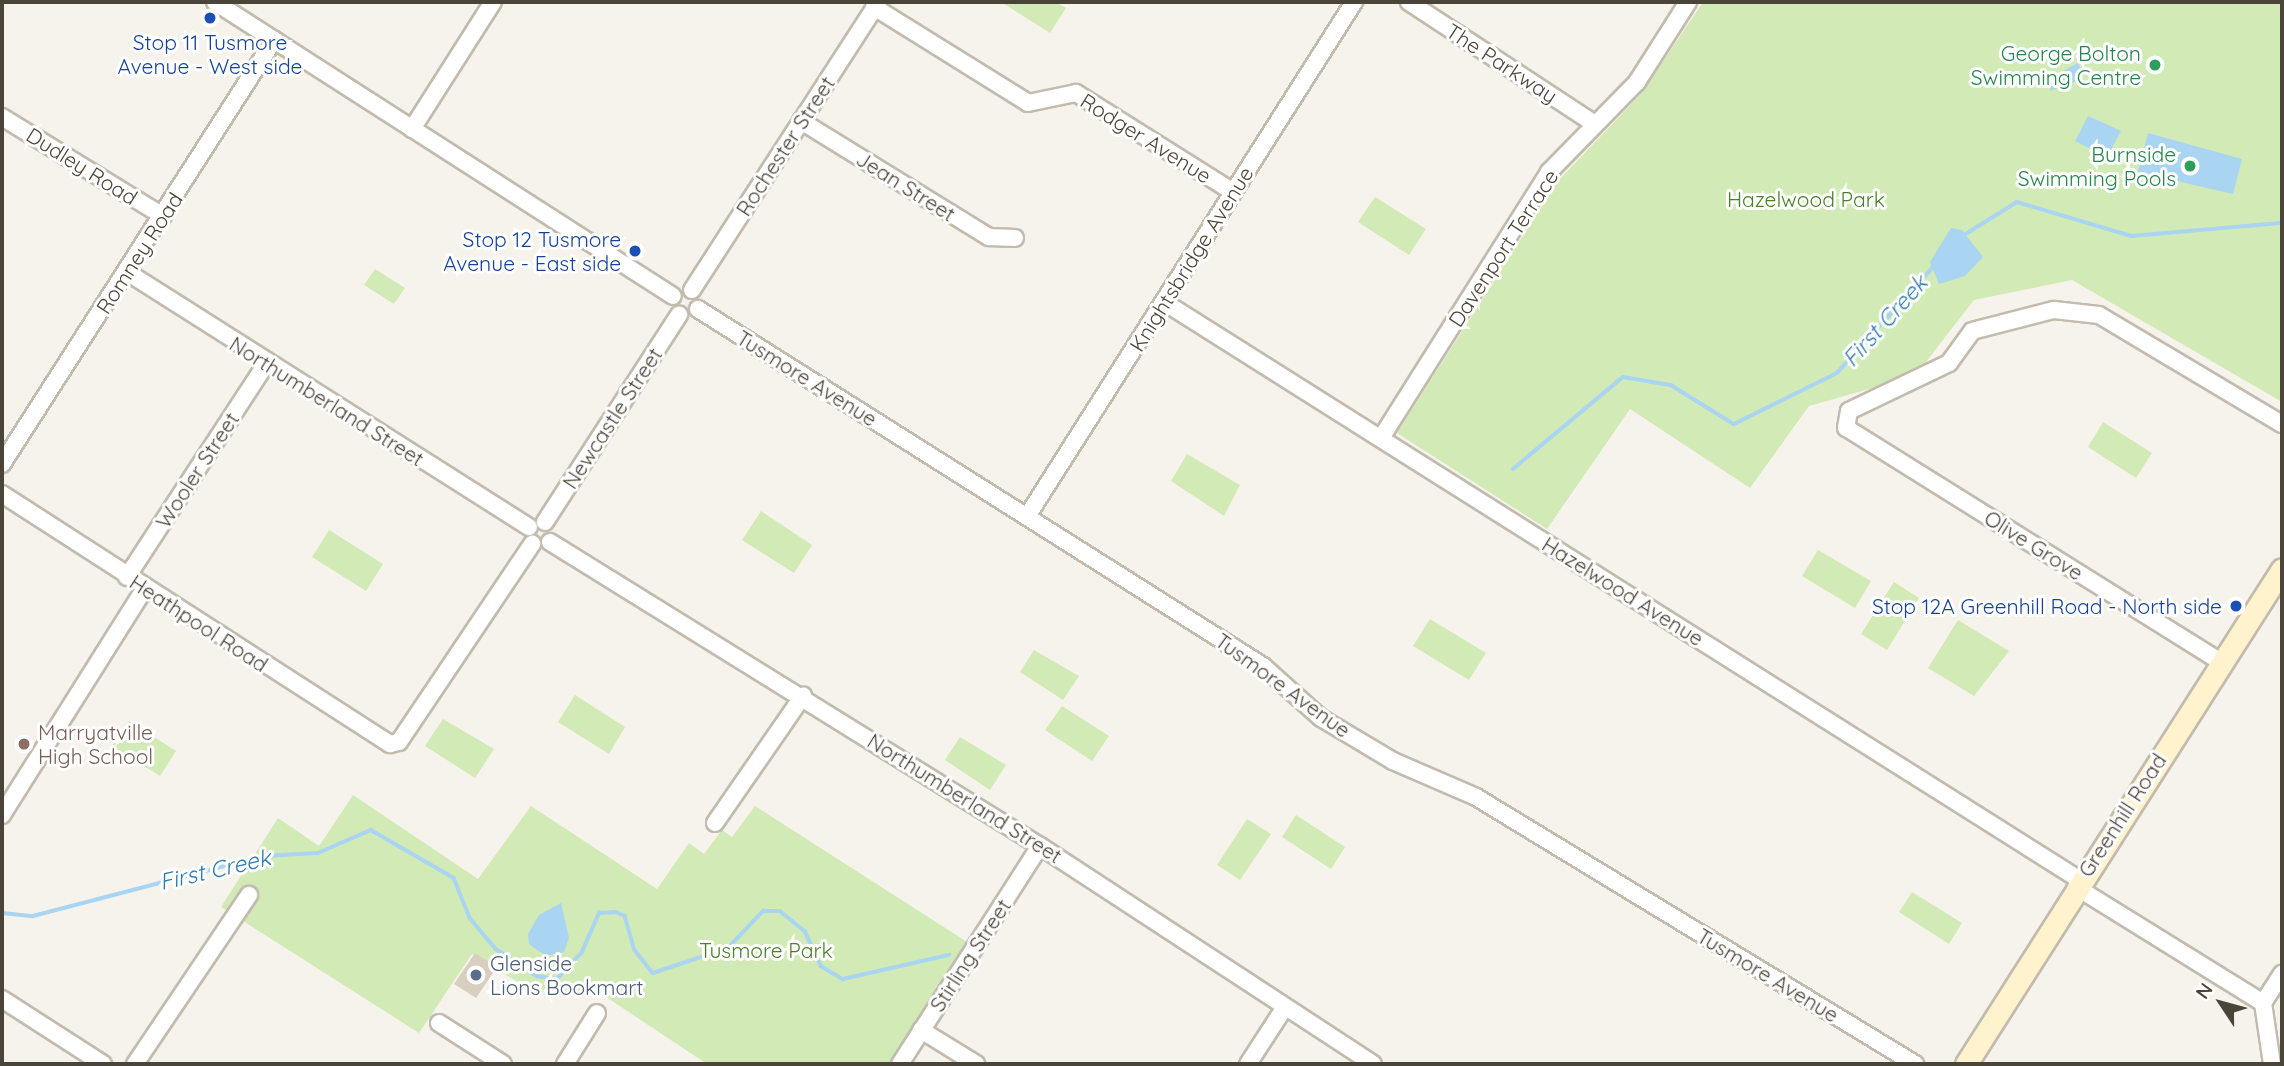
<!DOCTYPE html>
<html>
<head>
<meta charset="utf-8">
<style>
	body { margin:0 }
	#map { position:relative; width:2284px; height:1066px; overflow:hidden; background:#f6f3ec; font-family:Quicksand,sans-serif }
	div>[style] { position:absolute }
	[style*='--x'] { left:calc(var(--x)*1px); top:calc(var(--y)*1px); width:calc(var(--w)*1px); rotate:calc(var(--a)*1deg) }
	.green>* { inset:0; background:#d2eab5 }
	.water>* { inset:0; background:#a9d4f2 }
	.stream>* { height:3.5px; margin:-1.75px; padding:0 1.75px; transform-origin:1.75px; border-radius:1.75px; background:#a9d4f2 }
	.building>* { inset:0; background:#d8cfc1 }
	.roads { filter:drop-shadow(2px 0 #c2bbae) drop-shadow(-2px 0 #c2bbae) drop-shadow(0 2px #c2bbae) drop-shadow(0 -2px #c2bbae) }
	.minor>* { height:16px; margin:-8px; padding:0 8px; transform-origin:8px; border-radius:8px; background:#fff }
	.secondary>* { height:21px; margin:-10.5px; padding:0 10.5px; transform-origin:10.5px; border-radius:10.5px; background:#fff3cd }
	.dots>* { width:19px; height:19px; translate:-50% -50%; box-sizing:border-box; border:4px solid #fff; border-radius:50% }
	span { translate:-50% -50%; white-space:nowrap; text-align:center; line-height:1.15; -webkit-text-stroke:6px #fff; paint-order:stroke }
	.transit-label { font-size:21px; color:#164399 }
	.right { translate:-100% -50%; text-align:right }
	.leisure-label { font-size:21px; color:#27864d }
	.street-label { font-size:21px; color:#4b4439 }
	.park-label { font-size:21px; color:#4a7f2a }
	.education-label { font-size:21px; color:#785e54 }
	.left { translate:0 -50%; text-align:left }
	.service-label { font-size:21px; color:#4e5e75 }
	.water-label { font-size:23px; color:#2e7ab2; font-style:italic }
	.frame { position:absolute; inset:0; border:4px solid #4b4439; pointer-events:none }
	.north { position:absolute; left:2186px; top:968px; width:70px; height:70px; -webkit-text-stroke:5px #fff; paint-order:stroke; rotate:306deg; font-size:19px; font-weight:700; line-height:28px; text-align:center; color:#4b4439 }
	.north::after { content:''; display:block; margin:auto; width:24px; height:32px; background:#4b4439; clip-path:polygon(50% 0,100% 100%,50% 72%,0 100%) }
</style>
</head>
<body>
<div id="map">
	<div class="green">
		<div style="clip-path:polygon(1001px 2px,1055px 2px,1066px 8px,1050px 33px)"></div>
		<div style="clip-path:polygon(1703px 2px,2282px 2px,2282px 402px,2072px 280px,1974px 300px,1915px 376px,1809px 406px,1750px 488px,1630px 409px,1547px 529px,1397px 433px,1558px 181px,1641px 94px)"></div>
		<div style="clip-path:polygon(1375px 197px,1426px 229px,1409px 255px,1358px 222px)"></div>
		<div style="clip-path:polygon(375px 269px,405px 288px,394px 304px,364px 285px)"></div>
		<div style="clip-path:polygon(2103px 422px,2152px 453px,2136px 478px,2088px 447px)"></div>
		<div style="clip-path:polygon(1187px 454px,1240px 485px,1224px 516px,1171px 481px)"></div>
		<div style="clip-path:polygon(761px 511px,812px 545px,794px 573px,742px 540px)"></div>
		<div style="clip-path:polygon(329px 530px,383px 564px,366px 591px,312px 557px)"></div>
		<div style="clip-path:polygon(1818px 550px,1871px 581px,1855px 608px,1802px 576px)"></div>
		<div style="clip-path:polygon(1894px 582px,1919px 598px,1887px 650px,1861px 634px)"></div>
		<div style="clip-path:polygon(1430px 619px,1486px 653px,1469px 680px,1413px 646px)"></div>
		<div style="clip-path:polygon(1958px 620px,2009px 651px,1974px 696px,1928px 668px)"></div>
		<div style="clip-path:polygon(1034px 650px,1079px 676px,1063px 700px,1020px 672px)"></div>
		<div style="clip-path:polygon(575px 695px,625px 727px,609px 754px,558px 722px)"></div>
		<div style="clip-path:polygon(1062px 706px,1109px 736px,1092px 761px,1045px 730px)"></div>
		<div style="clip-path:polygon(443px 719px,494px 749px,475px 778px,425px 746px)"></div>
		<div style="clip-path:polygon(129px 721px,176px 751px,160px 776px,112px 746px)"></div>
		<div style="clip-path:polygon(960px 737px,1006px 765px,990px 790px,945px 760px)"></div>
		<div style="clip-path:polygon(353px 795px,478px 879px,531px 806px,657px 889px,689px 843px,704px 854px,722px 830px,732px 837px,755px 806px,975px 947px,900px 1064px,707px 1064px,600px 993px,534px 992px,472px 954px,419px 1033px,221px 907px,278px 818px,319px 846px)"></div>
		<div style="clip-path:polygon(1296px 815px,1345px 847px,1331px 869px,1282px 837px)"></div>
		<div style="clip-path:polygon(1247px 819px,1271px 834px,1240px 880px,1217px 865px)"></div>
		<div style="clip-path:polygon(1912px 892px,1962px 923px,1949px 944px,1899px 912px)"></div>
	</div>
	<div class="water">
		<div style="clip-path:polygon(2078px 63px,2082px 72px,2073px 83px,2050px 91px,2052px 77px)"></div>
		<div style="clip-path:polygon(2088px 116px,2121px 131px,2107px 157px,2075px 141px)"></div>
		<div style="clip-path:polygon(2148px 133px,2242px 159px,2233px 194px,2138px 172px)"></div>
		<div style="clip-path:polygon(1951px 228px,1962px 230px,1983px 257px,1965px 276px,1939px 284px,1930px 262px)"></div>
		<div style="clip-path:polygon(561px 903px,569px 938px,564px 952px,546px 956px,529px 944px,528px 934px,539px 915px)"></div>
	</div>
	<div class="stream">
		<div style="--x:1961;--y:237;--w:66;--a:-32"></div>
		<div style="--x:2017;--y:202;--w:120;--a:16.5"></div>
		<div style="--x:2132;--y:236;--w:151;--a:-5"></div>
		<div style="--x:1513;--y:469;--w:143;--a:-39.9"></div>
		<div style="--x:1623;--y:377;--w:49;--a:9.5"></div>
		<div style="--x:1671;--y:385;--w:74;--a:31.8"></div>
		<div style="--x:1734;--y:424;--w:115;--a:-26.3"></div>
		<div style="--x:1837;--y:373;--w:144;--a:-47.8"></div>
		<div style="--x:2;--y:913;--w:31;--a:6"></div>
		<div style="--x:33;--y:916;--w:238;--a:-14.6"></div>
		<div style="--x:263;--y:856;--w:55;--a:-3.1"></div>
		<div style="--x:318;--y:853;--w:58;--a:-23.5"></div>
		<div style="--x:371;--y:830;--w:96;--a:30"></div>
		<div style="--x:454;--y:878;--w:43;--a:68.2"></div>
		<div style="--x:470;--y:918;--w:40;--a:50"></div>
		<div style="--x:496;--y:949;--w:49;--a:33.4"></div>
		<div style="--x:537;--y:976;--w:20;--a:9"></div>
		<div style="--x:557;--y:979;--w:37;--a:-47"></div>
		<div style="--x:582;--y:952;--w:43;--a:-66.4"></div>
		<div style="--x:599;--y:913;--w:17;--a:-3"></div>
		<div style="--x:616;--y:912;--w:10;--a:24"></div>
		<div style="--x:625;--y:916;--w:35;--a:74"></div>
		<div style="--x:635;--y:950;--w:29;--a:52"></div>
		<div style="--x:653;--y:973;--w:79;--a:-18.4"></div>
		<div style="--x:728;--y:948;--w:51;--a:-46.6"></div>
		<div style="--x:763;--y:911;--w:17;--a:0"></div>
		<div style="--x:780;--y:911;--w:32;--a:39"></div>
		<div style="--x:805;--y:931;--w:38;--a:65"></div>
		<div style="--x:821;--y:966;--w:26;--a:31"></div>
		<div style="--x:843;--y:979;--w:109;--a:-12.8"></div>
	</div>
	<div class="building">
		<div style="clip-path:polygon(475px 953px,497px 967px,476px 998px,454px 984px)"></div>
	</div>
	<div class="roads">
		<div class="minor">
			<div style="--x:215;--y:2;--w:544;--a:32.7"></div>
			<div style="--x:1409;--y:2;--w:222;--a:33.3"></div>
			<div style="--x:874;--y:7;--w:181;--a:31.9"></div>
			<div style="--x:1028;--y:103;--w:49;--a:-11.8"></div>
			<div style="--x:1076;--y:93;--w:186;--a:32.2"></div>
			<div style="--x:2;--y:117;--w:189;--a:31.6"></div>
			<div style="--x:801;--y:121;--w:221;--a:31.7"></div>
			<div style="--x:989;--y:237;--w:26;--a:2"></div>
			<div style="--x:412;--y:129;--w:151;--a:-57.5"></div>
			<div style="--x:127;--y:272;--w:476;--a:32.4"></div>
			<div style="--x:692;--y:290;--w:343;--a:-57.1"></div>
			<div style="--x:1164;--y:302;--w:1083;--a:32.25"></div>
			<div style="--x:698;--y:309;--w:668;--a:32.29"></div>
			<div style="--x:1263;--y:666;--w:78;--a:41.9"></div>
			<div style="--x:1321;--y:718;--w:84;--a:30.8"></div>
			<div style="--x:1393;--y:761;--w:90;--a:23.4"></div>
			<div style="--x:1476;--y:797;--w:514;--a:31.31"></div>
			<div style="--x:1381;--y:438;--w:315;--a:-57.7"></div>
			<div style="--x:1549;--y:172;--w:126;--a:-45.6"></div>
			<div style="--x:1637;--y:82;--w:95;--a:-57.5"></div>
			<div style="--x:2;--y:464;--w:504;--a:-57.32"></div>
			<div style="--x:2;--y:494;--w:462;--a:32.8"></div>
			<div style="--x:390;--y:744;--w:9;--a:-13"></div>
			<div style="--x:399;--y:742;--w:239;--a:-56.1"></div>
			<div style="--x:1028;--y:515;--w:608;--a:-57.56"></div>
			<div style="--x:545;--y:522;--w:247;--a:-57.1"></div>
			<div style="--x:550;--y:542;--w:577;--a:31.82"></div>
			<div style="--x:1040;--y:846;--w:398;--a:33.2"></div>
			<div style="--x:127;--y:577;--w:254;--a:-56.9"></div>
			<div style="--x:2221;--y:662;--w:442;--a:-148"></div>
			<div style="--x:1846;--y:428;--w:17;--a:-80"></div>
			<div style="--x:1849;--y:411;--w:111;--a:-25.6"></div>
			<div style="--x:1949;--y:363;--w:39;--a:-54"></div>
			<div style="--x:1972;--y:331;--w:85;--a:-14.4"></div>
			<div style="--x:2054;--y:310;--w:45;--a:6.3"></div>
			<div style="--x:2099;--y:315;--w:213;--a:30.8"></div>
			<div style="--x:2;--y:815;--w:268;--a:-57.8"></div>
			<div style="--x:715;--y:823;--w:155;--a:-55.3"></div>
			<div style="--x:2076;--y:887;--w:220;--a:31.8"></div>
			<div style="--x:2263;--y:1003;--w:62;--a:81.6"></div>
			<div style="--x:2;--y:999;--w:120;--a:32.8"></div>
			<div style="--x:2263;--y:1003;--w:35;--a:-57"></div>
			<div style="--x:439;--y:1023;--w:76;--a:32.6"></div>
			<div style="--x:921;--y:1030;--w:65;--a:31.7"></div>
			<div style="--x:135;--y:1064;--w:204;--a:-56"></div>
			<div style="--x:565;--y:1064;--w:60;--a:-57.9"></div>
			<div style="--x:900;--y:1064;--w:259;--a:-57.3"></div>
			<div style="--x:1248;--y:1064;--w:68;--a:-57"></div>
		</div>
		<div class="secondary">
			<div style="--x:1966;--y:1064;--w:587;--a:-57.45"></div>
		</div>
	</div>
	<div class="dots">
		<div style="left:210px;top:18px;background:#1a4fb4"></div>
		<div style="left:2155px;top:65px;background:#2e9e5b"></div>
		<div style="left:2190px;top:166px;background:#2e9e5b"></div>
		<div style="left:635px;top:251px;background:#1a4fb4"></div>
		<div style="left:2236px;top:606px;background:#1a4fb4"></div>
		<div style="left:24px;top:744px;background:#8d6e63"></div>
		<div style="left:476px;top:975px;background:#5c6f8a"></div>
	</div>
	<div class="transit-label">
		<span style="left:210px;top:54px">Stop 11 Tusmore<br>Avenue - West side</span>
		<span class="right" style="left:621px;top:251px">Stop 12 Tusmore<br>Avenue - East side</span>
		<span class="right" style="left:2222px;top:606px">Stop 12A Greenhill Road - North side</span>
	</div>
	<div class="leisure-label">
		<span class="right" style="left:2141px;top:65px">George Bolton<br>Swimming Centre</span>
		<span class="right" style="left:2176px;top:166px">Burnside<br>Swimming Pools</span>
	</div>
	<div class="street-label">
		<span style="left:1502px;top:63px;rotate:33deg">The Parkway</span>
		<span style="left:1146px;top:138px;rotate:32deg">Rodger Avenue</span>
		<span style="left:785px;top:146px;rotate:-57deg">Rochester Street</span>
		<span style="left:82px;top:166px;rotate:32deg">Dudley Road</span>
		<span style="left:906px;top:186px;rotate:32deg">Jean Street</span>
		<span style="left:1503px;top:248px;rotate:-57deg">Davenport Terrace</span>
		<span style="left:139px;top:253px;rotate:-57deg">Romney Road</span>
		<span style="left:1191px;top:259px;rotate:-58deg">Knightsbridge Avenue</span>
		<span style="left:807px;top:378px;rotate:32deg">Tusmore Avenue</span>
		<span style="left:327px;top:401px;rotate:32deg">Northumberland Street</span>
		<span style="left:612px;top:418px;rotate:-57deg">Newcastle Street</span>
		<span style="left:197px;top:470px;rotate:-57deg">Wooler Street</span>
		<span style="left:2034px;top:545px;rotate:32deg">Olive Grove</span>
		<span style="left:1623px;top:591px;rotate:32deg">Hazelwood Avenue</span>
		<span style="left:199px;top:623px;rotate:33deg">Heathpool Road</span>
		<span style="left:1283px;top:685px;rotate:36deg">Tusmore Avenue</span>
		<span style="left:965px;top:798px;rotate:32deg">Northumberland Street</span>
		<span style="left:2122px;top:815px;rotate:-57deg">Greenhill Road</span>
		<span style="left:970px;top:955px;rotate:-57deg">Stirling Street</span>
		<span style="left:1768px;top:975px;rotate:31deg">Tusmore Avenue</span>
	</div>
	<div class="park-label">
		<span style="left:1806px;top:199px">Hazelwood Park</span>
		<span style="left:766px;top:950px">Tusmore Park</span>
	</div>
	<div class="education-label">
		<span class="left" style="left:38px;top:744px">Marryatville<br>High School</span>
	</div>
	<div class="service-label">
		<span class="left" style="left:490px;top:975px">Glenside<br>Lions Bookmart</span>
	</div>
	<div class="water-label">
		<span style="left:1885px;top:321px;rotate:-48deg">First Creek</span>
		<span style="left:215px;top:870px;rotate:-13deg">First Creek</span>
	</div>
	<div class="frame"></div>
	<div class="north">N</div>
</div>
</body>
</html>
